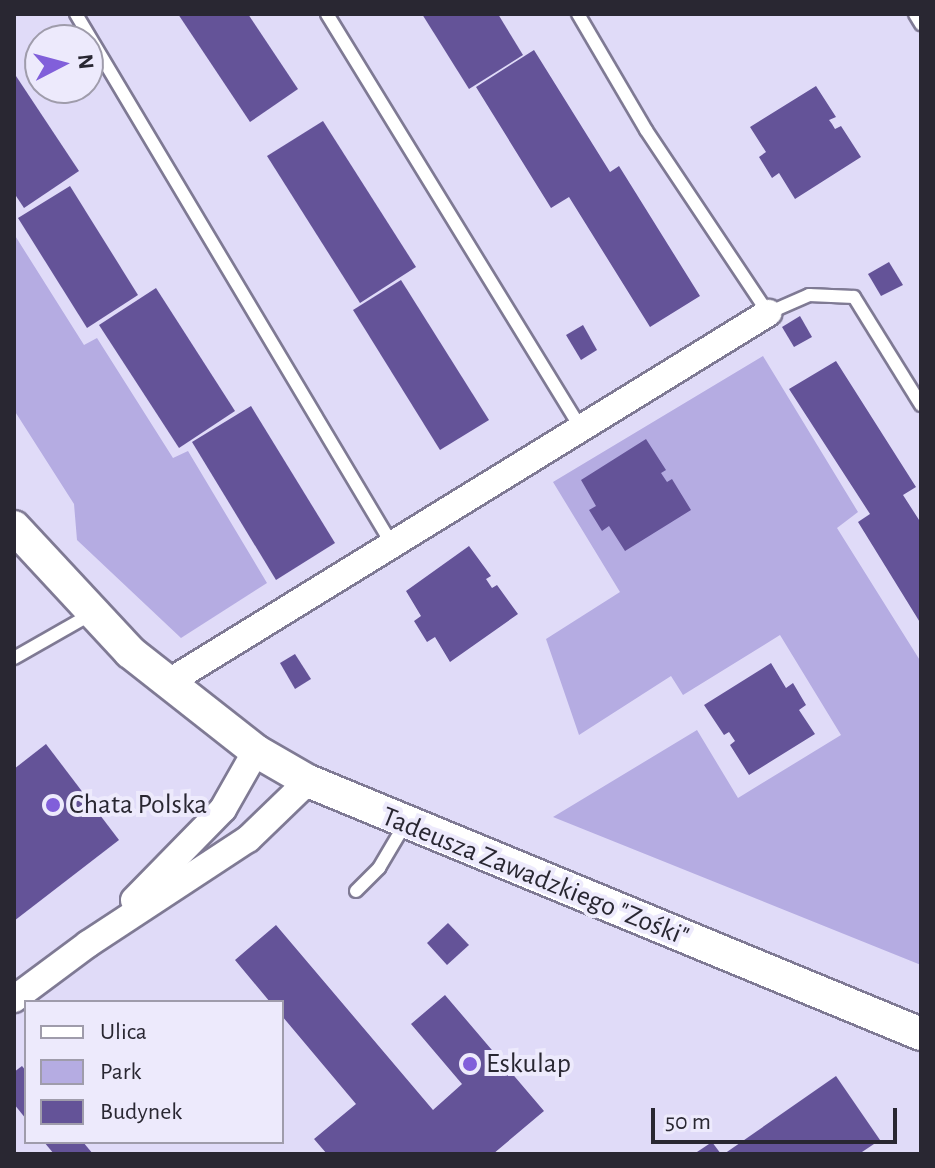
<!DOCTYPE html>
<html>
<head>
<meta charset="utf-8">
<style>
	body { margin:0 }
	#map { position:relative; width:935px; height:1168px; overflow:hidden; background:#e0dbf8; font-family:"Alegreya Sans",sans-serif }
	div>[style] { position:absolute }
	[style*='--x'] { left:calc(var(--x)*1px); top:calc(var(--y)*1px); width:calc(var(--w)*1px); rotate:calc(var(--a)*1deg) }
	.green>* { inset:0; background:#b5ace2 }
	.building>* { inset:0; background:#645398 }
	.roads { filter:drop-shadow(2px 0 #7f7a94) drop-shadow(-2px 0 #7f7a94) drop-shadow(0 2px #7f7a94) drop-shadow(0 -2px #7f7a94) }
	.service>* { height:12px; margin:-6px; padding:0 6px; transform-origin:6px; border-radius:6px; background:#fff }
	.minor>* { height:26px; margin:-13px; padding:0 13px; transform-origin:13px; border-radius:13px; background:#fff }
	.tertiary>* { height:32px; margin:-16px; padding:0 16px; transform-origin:16px; border-radius:16px; background:#fff }
	.dots>* { width:22px; height:22px; translate:-50% -50%; box-sizing:border-box; border:4px solid #edeafc; border-radius:50% }
	span { translate:-50% -50%; white-space:nowrap; text-align:center; line-height:1.15; -webkit-text-stroke:8px #edeafc; paint-order:stroke }
	.poi-label { font-size:28px; color:#292732 }
	.left { translate:0 -50%; text-align:left }
	.street-label { font-size:28px; color:#292732 }
	.frame { position:absolute; inset:0; border:16px solid #292732; pointer-events:none }
	.legend { position:absolute; left:24px; top:1000px; width:260px; height:144px; box-sizing:border-box; background:#edeafc; border:2px solid #9f9cab; margin:0; padding:10px 14px; list-style:none; font-size:24px; color:#292732 }
	.legend li { display:flex; align-items:center; gap:16px; height:40px }
	.legend b { width:40px; border:2px solid #9f9cab }
	.north { position:absolute; left:24px; top:24px; width:80px; height:80px; box-sizing:border-box; background:#edeafc; border:2px solid #9f9cab; border-radius:50%; rotate:84deg; font-size:22px; font-weight:700; line-height:32px; text-align:center; color:#292732 }
	.north::after { content:''; display:block; margin:auto; width:28px; height:36px; background:#815fda; clip-path:polygon(50% 0,100% 100%,50% 72%,0 100%) }
	.scale { position:absolute; left:651px; top:1108px; width:246px; height:36px; box-sizing:border-box; border:4px solid #292732; border-top:0; padding-left:10px; font-size:24px; line-height:28px; white-space:nowrap; color:#292732; -webkit-text-stroke:6px #edeafc; paint-order:stroke }
</style>
</head>
<body>
<div id="map">
	<div class="green">
		<div style="clip-path:polygon(14px 234px,84px 345px,97px 338px,173px 458px,188px 451px,267px 583px,181px 638px,77px 540px,74px 504px,14px 410px)"></div>
		<div style="clip-path:polygon(763px 356px,858px 512px,837px 528px,921px 662px,921px 965px,553px 817px,697px 730px,738px 798px,841px 735px,780px 635px,683px 695px,671px 676px,579px 735px,546px 639px,620px 592px,553px 482px)"></div>
	</div>
	<div class="building">
		<div style="clip-path:polygon(178px 14px,248px 14px,298px 89px,250px 122px)"></div>
		<div style="clip-path:polygon(422px 14px,498px 14px,523px 55px,469px 89px)"></div>
		<div style="clip-path:polygon(534px 50px,610px 172px,619px 166px,700px 296px,650px 327px,569px 197px,551px 208px,476px 87px)"></div>
		<div style="clip-path:polygon(14px 73px,79px 171px,24px 208px,14px 193px)"></div>
		<div style="clip-path:polygon(816px 86px,836px 117px,829px 120px,832px 124px,835px 129px,841px 126px,861px 157px,795px 199px,779px 173px,772px 178px,759px 157px,766px 152px,750px 127px)"></div>
		<div style="clip-path:polygon(323px 121px,416px 267px,360px 303px,267px 156px)"></div>
		<div style="clip-path:polygon(70px 186px,138px 295px,87px 328px,18px 218px)"></div>
		<div style="clip-path:polygon(889px 262px,903px 285px,881px 296px,868px 274px)"></div>
		<div style="clip-path:polygon(401px 280px,489px 420px,440px 450px,353px 310px)"></div>
		<div style="clip-path:polygon(156px 288px,235px 411px,179px 448px,99px 325px)"></div>
		<div style="clip-path:polygon(800px 316px,812px 337px,794px 347px,782px 327px)"></div>
		<div style="clip-path:polygon(583px 325px,597px 350px,581px 360px,566px 335px)"></div>
		<div style="clip-path:polygon(836px 361px,916px 487px,903px 495px,921px 523px,921px 624px,858px 522px,870px 514px,789px 389px)"></div>
		<div style="clip-path:polygon(251px 406px,335px 543px,276px 580px,192px 442px)"></div>
		<div style="clip-path:polygon(646px 439px,666px 470px,661px 473px,667px 482px,672px 479px,691px 510px,625px 551px,609px 526px,602px 531px,589px 510px,596px 506px,581px 480px)"></div>
		<div style="clip-path:polygon(469px 546px,491px 576px,486px 579px,492px 588px,497px 585px,518px 614px,450px 662px,435px 637px,427px 642px,414px 621px,421px 616px,406px 591px)"></div>
		<div style="clip-path:polygon(295px 654px,311px 679px,295px 689px,280px 663px)"></div>
		<div style="clip-path:polygon(771px 663px,786px 688px,793px 683px,806px 705px,799px 710px,815px 734px,749px 775px,730px 745px,735px 741px,729px 732px,724px 735px,704px 705px)"></div>
		<div style="clip-path:polygon(46px 744px,119px 840px,14px 921px,14px 769px)"></div>
		<div style="clip-path:polygon(448px 923px,469px 945px,447px 965px,427px 943px)"></div>
		<div style="clip-path:polygon(276px 925px,433px 1110px,462px 1084px,411px 1024px,445px 995px,544px 1111px,493px 1154px,327px 1154px,314px 1139px,356px 1104px,282px 1016px,282px 1002px,270px 1002px,235px 960px)"></div>
		<div style="clip-path:polygon(22px 1066px,26px 1071px,26px 1119px,14px 1104px,14px 1072px)"></div>
		<div style="clip-path:polygon(836px 1076px,880px 1140px,859px 1154px,724px 1154px)"></div>
		<div style="clip-path:polygon(44px 1142px,83px 1142px,93px 1154px,54px 1154px)"></div>
		<div style="clip-path:polygon(712px 1142px,721px 1154px,694px 1154px)"></div>
	</div>
	<div class="roads">
		<div class="service">
			<div style="--x:76;--y:14;--w:619;--a:59.21"></div>
			<div style="--x:327;--y:14;--w:487;--a:58.5"></div>
			<div style="--x:578;--y:14;--w:134;--a:59.6"></div>
			<div style="--x:646;--y:130;--w:220;--a:56.3"></div>
			<div style="--x:768;--y:313;--w:45;--a:-23.7"></div>
			<div style="--x:809;--y:295;--w:45;--a:2.5"></div>
			<div style="--x:854;--y:297;--w:127;--a:58.2"></div>
			<div style="--x:915;--y:14;--w:12;--a:59"></div>
			<div style="--x:14;--y:658;--w:89;--a:-29.7"></div>
			<div style="--x:356;--y:891;--w:33;--a:-45"></div>
			<div style="--x:379;--y:868;--w:51;--a:-59.4"></div>
		</div>
		<div class="minor">
			<div style="--x:169;--y:682;--w:704;--a:-31.63"></div>
			<div style="--x:134;--y:900;--w:127;--a:-45.6"></div>
			<div style="--x:223;--y:809;--w:67;--a:-60.4"></div>
			<div style="--x:14;--y:999;--w:92;--a:-36.6"></div>
			<div style="--x:88;--y:944;--w:191;--a:-33.3"></div>
			<div style="--x:248;--y:839;--w:83;--a:-44"></div>
		</div>
		<div class="tertiary">
			<div style="--x:14;--y:527;--w:171;--a:47.1"></div>
			<div style="--x:130;--y:652;--w:160;--a:38.2"></div>
			<div style="--x:256;--y:751;--w:60;--a:30"></div>
			<div style="--x:308;--y:781;--w:663;--a:22.43"></div>
		</div>
	</div>
	<div class="dots">
		<div style="left:53px;top:805px;background:#815fda"></div>
		<div style="left:470px;top:1064px;background:#815fda"></div>
	</div>
	<div class="poi-label">
		<span class="left" style="left:69px;top:805px">Chata Polska</span>
		<span class="left" style="left:486px;top:1064px">Eskulap</span>
	</div>
	<div class="street-label">
		<span style="left:535px;top:877px;rotate:22deg">Tadeusza Zawadzkiego "Zośki"</span>
	</div>
	<div class="frame"></div>
	<ul class="legend">
	<li><b style="height:10px;background:#fff"></b>Ulica</li>
	<li><b style="height:22px;background:#b5ace2"></b>Park</li>
	<li><b style="height:22px;background:#645398"></b>Budynek</li>
	</ul>
	<div class="north">N</div>
	<div class="scale">50 m</div>
</div>
</body>
</html>
